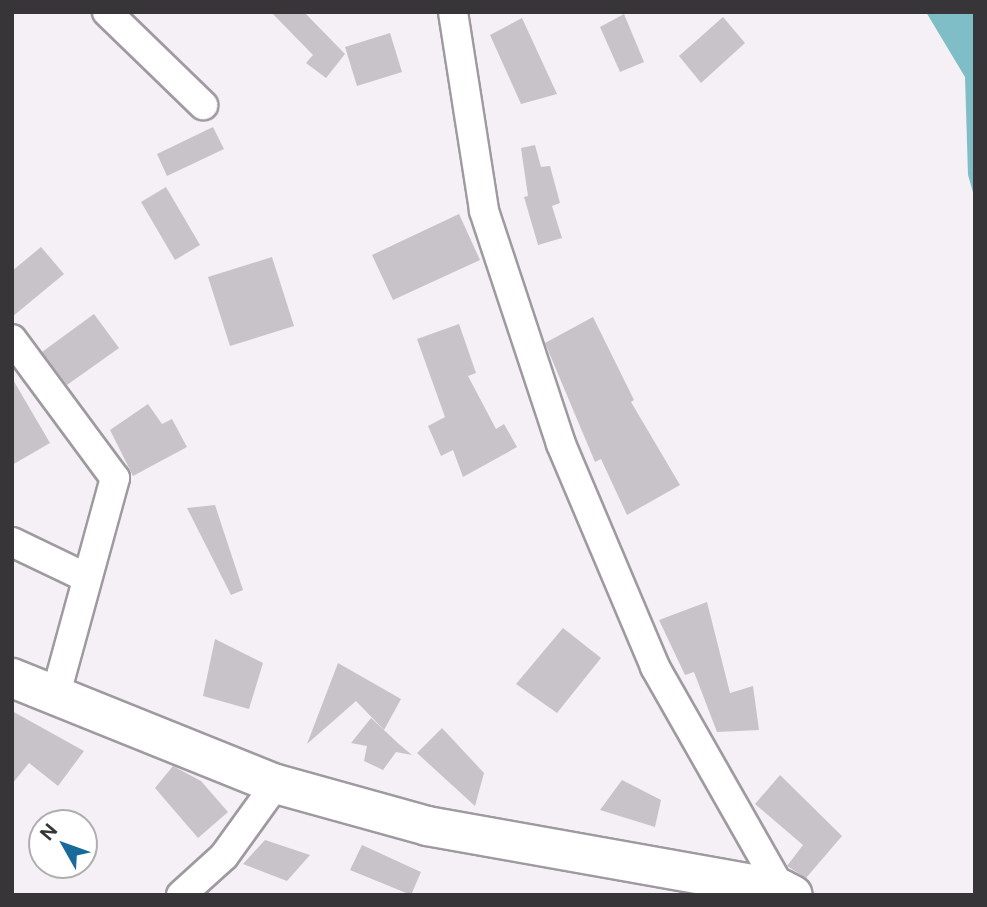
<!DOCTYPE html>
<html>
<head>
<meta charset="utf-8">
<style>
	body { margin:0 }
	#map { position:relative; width:987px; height:907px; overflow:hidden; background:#f4f0f5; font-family:"Public Sans",sans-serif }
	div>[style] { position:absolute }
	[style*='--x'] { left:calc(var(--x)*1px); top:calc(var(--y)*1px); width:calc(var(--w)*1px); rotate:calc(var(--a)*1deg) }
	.water>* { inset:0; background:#7fbec7 }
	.building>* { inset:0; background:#c7c3c8 }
	.roads { filter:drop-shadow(2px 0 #9f9aa0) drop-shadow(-2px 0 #9f9aa0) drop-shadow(0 2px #9f9aa0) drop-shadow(0 -2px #9f9aa0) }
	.street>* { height:28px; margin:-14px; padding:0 14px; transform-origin:14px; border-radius:14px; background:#fff }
	.secondary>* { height:38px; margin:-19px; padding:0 19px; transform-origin:19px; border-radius:19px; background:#fff }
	span { translate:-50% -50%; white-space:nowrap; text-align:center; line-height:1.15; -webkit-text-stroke:6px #fff; paint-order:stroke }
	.frame { position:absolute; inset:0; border:14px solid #373537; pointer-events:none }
	.north { position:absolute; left:28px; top:809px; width:70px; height:70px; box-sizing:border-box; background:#fff; border:2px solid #afaeaf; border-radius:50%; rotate:310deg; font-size:19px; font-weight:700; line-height:28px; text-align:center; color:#373537 }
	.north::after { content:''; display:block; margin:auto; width:24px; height:32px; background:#186a9b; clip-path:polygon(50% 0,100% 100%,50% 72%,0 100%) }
</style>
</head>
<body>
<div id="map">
	<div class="water">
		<div style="clip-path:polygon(926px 12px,975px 12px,975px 199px,968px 175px,965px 77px)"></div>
	</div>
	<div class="building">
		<div style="clip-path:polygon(271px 12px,304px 12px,345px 54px,326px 78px,306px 63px,313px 55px)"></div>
		<div style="clip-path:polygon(624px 14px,644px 62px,620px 72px,600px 27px)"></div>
		<div style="clip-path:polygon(723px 17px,745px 43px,701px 83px,679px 56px)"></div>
		<div style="clip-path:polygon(522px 18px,557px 94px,521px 104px,490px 35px)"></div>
		<div style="clip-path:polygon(390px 33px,402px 72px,357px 86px,345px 47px)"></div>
		<div style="clip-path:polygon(213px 127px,224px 149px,167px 176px,157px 154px)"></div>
		<div style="clip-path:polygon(535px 145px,541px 167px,550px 166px,560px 203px,552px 206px,562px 238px,538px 245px,524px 197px,528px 196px,521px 148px)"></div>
		<div style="clip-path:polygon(166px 187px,200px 245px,175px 260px,141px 202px)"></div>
		<div style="clip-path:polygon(459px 214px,480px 260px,393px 300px,372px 255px)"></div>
		<div style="clip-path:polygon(41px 247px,64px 274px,12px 317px,12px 271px)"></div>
		<div style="clip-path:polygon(272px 257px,294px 326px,230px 346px,208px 277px)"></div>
		<div style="clip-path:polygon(94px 314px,119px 348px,67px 385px,42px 352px)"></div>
		<div style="clip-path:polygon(593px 317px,634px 400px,631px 402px,680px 485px,627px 515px,601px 459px,595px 462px,545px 343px)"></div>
		<div style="clip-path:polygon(459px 324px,476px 373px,468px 376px,496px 429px,504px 424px,517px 447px,463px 477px,453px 450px,441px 456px,428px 426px,445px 417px,417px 339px)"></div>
		<div style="clip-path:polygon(12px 378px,50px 443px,12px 465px)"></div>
		<div style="clip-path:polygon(148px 404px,162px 424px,172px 419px,187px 447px,133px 476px,110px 430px)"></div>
		<div style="clip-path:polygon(215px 505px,243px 590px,231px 595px,187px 508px)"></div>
		<div style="clip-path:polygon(707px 602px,730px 693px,753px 686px,759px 730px,717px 732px,694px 672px,685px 675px,659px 620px)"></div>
		<div style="clip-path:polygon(563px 628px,601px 658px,557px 713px,516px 684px)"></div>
		<div style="clip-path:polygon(215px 639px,263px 663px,249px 709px,203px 696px)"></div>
		<div style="clip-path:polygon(338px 663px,401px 699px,384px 730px,356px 701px,307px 744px)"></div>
		<div style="clip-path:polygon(12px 711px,84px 751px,58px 786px,29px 763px,12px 784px)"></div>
		<div style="clip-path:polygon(371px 718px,400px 745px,412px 755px,396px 752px,383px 770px,364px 761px,367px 746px,351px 743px)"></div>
		<div style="clip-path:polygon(442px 728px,484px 773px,475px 806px,417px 753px)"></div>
		<div style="clip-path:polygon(173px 766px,201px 781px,228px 812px,198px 838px,155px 788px)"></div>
		<div style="clip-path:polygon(780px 775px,842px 836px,806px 878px,787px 866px,803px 845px,755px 804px)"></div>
		<div style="clip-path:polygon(622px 780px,661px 800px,655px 827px,600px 810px)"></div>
		<div style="clip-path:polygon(265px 840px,310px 855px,287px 881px,243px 864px)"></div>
		<div style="clip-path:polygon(362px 845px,421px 872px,411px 895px,350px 870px)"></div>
	</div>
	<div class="roads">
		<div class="street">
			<div style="--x:107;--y:12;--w:134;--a:44.1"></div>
			<div style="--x:453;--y:12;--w:201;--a:81.1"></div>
			<div style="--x:484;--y:211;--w:245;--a:71.7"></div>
			<div style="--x:561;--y:444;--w:242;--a:67.1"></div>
			<div style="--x:655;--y:667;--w:255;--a:60.4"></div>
			<div style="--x:12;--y:339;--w:173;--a:53.5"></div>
			<div style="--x:115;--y:478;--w:228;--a:105.3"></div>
			<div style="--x:12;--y:542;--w:83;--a:25.6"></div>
			<div style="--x:181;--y:895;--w:58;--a:-42.2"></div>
			<div style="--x:224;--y:856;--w:89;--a:-54.2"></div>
		</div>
		<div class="secondary">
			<div style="--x:12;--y:678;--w:284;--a:21.9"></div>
			<div style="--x:276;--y:784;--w:157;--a:15.5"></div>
			<div style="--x:427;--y:826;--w:360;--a:10.1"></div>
			<div style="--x:781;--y:889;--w:13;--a:27"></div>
		</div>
	</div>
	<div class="frame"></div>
	<div class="north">N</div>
</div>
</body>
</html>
